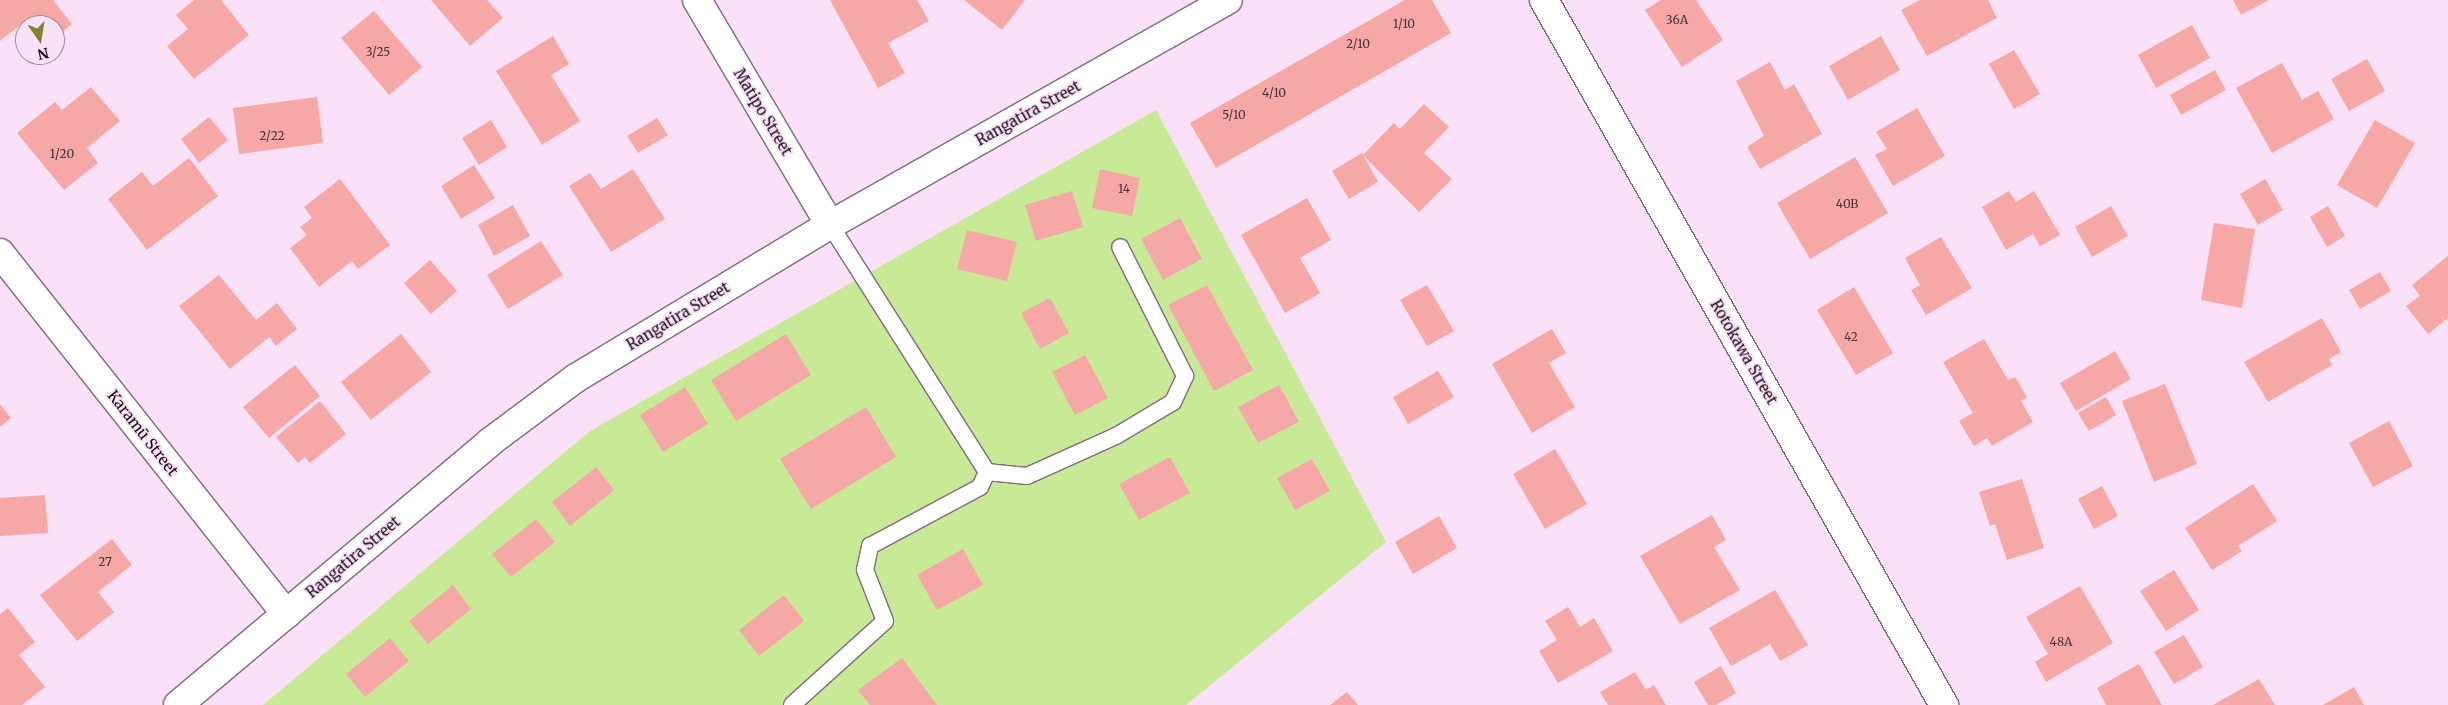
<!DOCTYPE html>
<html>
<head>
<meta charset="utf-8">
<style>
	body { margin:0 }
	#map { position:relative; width:2448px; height:705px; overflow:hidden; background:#fae1f7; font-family:Merriweather,serif }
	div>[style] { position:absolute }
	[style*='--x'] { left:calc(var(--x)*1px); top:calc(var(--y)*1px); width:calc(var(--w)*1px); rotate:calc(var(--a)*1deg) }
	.green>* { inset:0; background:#c8ea96 }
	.building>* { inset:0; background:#f6a8a7 }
	.roads { filter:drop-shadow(1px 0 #7f6a7d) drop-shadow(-1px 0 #7f6a7d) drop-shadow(0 1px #7f6a7d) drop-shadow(0 -1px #7f6a7d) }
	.lane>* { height:16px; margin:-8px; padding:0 8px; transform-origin:8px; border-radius:8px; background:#fff }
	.street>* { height:28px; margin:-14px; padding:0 14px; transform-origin:14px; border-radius:14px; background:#fff }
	span { translate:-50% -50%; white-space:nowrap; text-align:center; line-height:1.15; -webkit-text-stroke:4px #fae1f7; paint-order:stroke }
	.number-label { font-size:12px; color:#4d3439 }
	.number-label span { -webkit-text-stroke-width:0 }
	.street-label { font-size:15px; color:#150d14 }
	.north { position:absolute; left:15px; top:15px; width:50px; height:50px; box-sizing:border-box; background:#fae1f7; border:1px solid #9e8c9c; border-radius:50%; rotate:167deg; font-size:14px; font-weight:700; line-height:20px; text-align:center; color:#150d14 }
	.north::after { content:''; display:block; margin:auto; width:18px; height:22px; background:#808530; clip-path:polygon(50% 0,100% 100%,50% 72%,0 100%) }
</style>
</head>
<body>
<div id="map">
	<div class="green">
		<div style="clip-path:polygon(1156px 110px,1386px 542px,1186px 705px,263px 705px,590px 431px)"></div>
	</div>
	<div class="building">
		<div style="clip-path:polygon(0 0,53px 0,72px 24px,55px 38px,55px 25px,27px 25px,24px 22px,0 41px)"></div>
		<div style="clip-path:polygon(194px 0,221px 0,249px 35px,194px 79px,167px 46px,188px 29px,176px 15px)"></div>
		<div style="clip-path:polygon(431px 0,487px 0,503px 18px,470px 46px)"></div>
		<div style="clip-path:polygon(830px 0,917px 0,929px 21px,888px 43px,905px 73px,878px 88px)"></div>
		<div style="clip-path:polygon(964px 0,1025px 0,1002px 30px)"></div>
		<div style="clip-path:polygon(1405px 0,1432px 0,1451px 33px,1216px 168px,1190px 123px)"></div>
		<div style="clip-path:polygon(1661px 0,1696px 0,1723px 40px,1682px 67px,1645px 10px)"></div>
		<div style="clip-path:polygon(1920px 0,1988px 0,1997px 18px,1927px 56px,1901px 10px)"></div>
		<div style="clip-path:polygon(2233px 0,2269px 0,2241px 15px)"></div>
		<div style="clip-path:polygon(374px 11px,422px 67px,389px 95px,341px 38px)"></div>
		<div style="clip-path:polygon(2192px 25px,2210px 58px,2156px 88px,2138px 55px)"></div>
		<div style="clip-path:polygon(553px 36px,569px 64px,551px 75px,580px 121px,542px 145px,496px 71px)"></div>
		<div style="clip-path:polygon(1881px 36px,1900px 70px,1848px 100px,1829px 66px)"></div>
		<div style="clip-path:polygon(2014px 50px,2040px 94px,2014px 109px,1989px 64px)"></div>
		<div style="clip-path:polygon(2367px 59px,2385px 91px,2349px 111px,2331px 79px)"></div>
		<div style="clip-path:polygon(1770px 62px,1785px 90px,1794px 84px,1822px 134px,1760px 169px,1747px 147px,1764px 136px,1736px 81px)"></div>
		<div style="clip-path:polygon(2282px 63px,2302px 100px,2318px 91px,2334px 119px,2272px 153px,2236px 88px)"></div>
		<div style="clip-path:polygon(2215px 70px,2226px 90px,2181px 115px,2170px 95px)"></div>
		<div style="clip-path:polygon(91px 87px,120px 121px,87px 148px,98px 163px,64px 190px,17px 133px,55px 102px,62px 110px)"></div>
		<div style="clip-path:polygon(317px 97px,323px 143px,239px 154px,233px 108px)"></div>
		<div style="clip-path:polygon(1424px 104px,1449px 127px,1424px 153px,1452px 179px,1419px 212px,1363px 155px,1394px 123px,1400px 129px)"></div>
		<div style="clip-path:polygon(1917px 108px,1945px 156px,1893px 186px,1875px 155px,1887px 149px,1876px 132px)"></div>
		<div style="clip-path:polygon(209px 117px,228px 140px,199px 163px,181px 139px)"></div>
		<div style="clip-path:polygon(657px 118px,668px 135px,638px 153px,627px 136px)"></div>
		<div style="clip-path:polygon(491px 120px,507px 147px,479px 165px,462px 138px)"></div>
		<div style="clip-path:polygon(2375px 120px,2415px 143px,2377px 208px,2337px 185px)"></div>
		<div style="clip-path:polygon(1362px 153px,1378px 182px,1349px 199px,1332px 171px)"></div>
		<div style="clip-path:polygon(1855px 157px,1888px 213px,1810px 259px,1777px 203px)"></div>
		<div style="clip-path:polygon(189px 158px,218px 196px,147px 250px,108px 199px,142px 172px,153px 186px)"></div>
		<div style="clip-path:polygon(474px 165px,495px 198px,461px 219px,441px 186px)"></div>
		<div style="clip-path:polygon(633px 169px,665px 219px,611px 252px,569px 186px,590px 173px,601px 189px)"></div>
		<div style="clip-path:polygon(1100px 169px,1140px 178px,1132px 216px,1092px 208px)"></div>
		<div style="clip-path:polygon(340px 179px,390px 245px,358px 269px,352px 261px,319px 287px,290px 248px,307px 235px,300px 227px,312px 218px,304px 207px)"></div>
		<div style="clip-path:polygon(2265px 179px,2283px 210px,2258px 225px,2240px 194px)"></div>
		<div style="clip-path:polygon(1072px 191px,1083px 227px,1036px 241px,1025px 205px)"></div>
		<div style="clip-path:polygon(2009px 191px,2016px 202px,2034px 191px,2060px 235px,2040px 246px,2033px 234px,2006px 250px,1982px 207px)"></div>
		<div style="clip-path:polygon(1307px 198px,1331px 240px,1300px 258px,1320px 293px,1285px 313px,1241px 235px)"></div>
		<div style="clip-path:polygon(513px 205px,530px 236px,494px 256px,478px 225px)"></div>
		<div style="clip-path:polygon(2111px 206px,2128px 236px,2092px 257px,2075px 227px)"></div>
		<div style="clip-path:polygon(2328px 206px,2345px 236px,2327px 247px,2310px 217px)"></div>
		<div style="clip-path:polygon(1180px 218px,1202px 259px,1163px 280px,1141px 239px)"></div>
		<div style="clip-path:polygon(2214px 223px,2255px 229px,2242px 308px,2201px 300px)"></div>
		<div style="clip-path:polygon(967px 230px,1017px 242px,1007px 281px,957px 269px)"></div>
		<div style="clip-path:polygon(1941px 237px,1972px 288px,1926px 315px,1911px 290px,1920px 285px,1905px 258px)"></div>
		<div style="clip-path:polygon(541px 241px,563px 275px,508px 309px,487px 275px)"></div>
		<div style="clip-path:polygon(2448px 256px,2448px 318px,2428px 334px,2406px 306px,2420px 296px,2412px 285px)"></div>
		<div style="clip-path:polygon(430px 260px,457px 291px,431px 314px,404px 283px)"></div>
		<div style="clip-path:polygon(2380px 272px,2391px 291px,2360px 309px,2349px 290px)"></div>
		<div style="clip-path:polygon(219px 275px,256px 320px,277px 303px,297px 329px,276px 346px,269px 337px,230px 369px,179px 306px)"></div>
		<div style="clip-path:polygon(1207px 285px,1253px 370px,1214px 391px,1168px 305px)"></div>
		<div style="clip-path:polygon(1427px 285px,1454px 331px,1427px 346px,1400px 300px)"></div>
		<div style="clip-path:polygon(1854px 287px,1893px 353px,1856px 375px,1817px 310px)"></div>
		<div style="clip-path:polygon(1050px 298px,1069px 333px,1040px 349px,1021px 313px)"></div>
		<div style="clip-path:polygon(2322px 318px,2341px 352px,2329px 359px,2332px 365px,2268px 402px,2244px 362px)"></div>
		<div style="clip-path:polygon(1552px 329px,1566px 353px,1549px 363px,1575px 407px,1532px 433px,1492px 364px)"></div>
		<div style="clip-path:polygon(401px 334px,431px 372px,371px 420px,341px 382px)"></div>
		<div style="clip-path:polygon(786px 334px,811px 375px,736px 421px,711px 380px)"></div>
		<div style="clip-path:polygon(1984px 339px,2008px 380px,2015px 377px,2027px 397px,2021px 401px,2033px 422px,1992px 446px,1987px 438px,1974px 446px,1959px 421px,1973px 413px,1943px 362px)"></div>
		<div style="clip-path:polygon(2115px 351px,2131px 379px,2076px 411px,2060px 383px)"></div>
		<div style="clip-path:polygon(1085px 355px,1108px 398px,1075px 415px,1052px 372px)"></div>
		<div style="clip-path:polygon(295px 365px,320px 396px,269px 438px,243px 407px)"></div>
		<div style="clip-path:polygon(1438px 371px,1454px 397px,1408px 424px,1393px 397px)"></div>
		<div style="clip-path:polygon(2165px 384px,2197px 464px,2154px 482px,2122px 401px)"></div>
		<div style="clip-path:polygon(1279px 385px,1299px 422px,1258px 443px,1238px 407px)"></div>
		<div style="clip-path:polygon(685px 387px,708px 424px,663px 452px,640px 415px)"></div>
		<div style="clip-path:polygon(2106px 397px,2116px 415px,2089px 431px,2078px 413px)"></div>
		<div style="clip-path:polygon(320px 401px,346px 434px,310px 463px,305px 457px,298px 463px,276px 437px)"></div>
		<div style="clip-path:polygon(0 404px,11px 418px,0 427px)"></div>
		<div style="clip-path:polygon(866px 407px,896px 457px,811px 509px,780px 459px)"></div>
		<div style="clip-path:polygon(2389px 421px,2413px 466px,2373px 487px,2349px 443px)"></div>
		<div style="clip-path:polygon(1555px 449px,1587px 504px,1545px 529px,1513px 474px)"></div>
		<div style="clip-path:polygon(1170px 457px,1190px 493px,1139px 520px,1119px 484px)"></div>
		<div style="clip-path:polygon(1312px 459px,1330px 491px,1295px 510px,1277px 478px)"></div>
		<div style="clip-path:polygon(596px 467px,614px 490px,570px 526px,552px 502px)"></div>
		<div style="clip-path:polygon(2022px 479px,2044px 548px,2007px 560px,1995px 524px,1990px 526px,1979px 492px)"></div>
		<div style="clip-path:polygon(2253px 484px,2277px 521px,2238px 546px,2242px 551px,2212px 570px,2185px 528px)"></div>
		<div style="clip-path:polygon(2102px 486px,2118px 516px,2094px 529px,2078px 499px)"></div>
		<div style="clip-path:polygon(45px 495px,48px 533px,0 536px,0 498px)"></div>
		<div style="clip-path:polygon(1712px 515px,1726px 540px,1714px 547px,1740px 590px,1680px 624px,1640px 556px)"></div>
		<div style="clip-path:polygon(1439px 516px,1457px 548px,1413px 574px,1395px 542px)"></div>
		<div style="clip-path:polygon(536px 519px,555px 542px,511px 577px,492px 554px)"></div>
		<div style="clip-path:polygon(112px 539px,132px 565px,98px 592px,114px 612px,77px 641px,40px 595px)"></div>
		<div style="clip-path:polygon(963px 549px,983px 585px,937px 610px,917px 575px)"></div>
		<div style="clip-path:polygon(2174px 570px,2199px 610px,2166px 631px,2140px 591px)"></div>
		<div style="clip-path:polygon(453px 585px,471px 609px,428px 644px,409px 621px)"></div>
		<div style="clip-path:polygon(2080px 586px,2113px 643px,2046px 682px,2035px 662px,2048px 654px,2026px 617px)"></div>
		<div style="clip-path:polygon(1775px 590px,1808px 645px,1780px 661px,1770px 644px,1731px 666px,1709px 628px)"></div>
		<div style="clip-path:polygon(784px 595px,804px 621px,759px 656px,739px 630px)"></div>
		<div style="clip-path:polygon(1568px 607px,1580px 627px,1594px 618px,1613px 651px,1558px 683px,1539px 651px,1557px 640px,1545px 621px)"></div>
		<div style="clip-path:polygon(8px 608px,35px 642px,19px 655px,45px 687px,22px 705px,0 705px,0 614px)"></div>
		<div style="clip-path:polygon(2184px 635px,2203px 667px,2174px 684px,2154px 652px)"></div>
		<div style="clip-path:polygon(390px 638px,409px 661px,365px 697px,346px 674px)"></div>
		<div style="clip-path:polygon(902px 658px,937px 705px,870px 705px,858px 690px)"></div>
		<div style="clip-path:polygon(2139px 664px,2162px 705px,2106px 705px,2097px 688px)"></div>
		<div style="clip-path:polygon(1721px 666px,1736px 693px,1716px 705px,1708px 705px,1694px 682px)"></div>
		<div style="clip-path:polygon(1635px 672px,1646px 690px,1654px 685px,1666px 705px,1608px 705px,1600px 692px)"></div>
		<div style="clip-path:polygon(2259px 679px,2275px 705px,2213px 705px)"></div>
		<div style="clip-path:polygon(2354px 687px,2364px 705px,2323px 705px)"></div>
		<div style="clip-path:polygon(1347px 692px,1358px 705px,1330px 705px)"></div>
	</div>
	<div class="roads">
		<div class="lane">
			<div style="--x:987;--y:472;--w:40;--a:5.7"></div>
			<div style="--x:1027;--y:476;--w:98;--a:-24.2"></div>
			<div style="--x:1116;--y:436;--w:66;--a:-30.8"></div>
			<div style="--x:1173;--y:402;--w:29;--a:-65"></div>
			<div style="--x:1185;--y:376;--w:144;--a:-116.7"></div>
			<div style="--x:792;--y:705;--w:125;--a:-42.1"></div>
			<div style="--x:885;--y:621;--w:55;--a:-111.4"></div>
			<div style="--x:865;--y:570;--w:25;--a:-78"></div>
			<div style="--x:870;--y:546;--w:125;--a:-28.2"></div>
			<div style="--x:980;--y:487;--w:17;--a:-65"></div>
			<div style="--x:987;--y:472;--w:293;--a:-122.4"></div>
		</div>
		<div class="street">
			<div style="--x:697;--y:0;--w:261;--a:59.4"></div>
			<div style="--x:1544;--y:0;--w:811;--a:60.43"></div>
			<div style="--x:0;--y:253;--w:461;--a:51.6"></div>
			<div style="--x:178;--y:705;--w:408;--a:-40.1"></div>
			<div style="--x:490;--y:442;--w:107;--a:-36.7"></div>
			<div style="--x:576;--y:378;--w:297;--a:-31.1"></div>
			<div style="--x:830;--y:225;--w:457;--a:-29.5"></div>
		</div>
	</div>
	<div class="number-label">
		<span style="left:1677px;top:20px">36A</span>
		<span style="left:1404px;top:24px">1/10</span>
		<span style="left:1358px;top:44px">2/10</span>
		<span style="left:378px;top:52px">3/25</span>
		<span style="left:1274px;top:93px">4/10</span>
		<span style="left:1234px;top:115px">5/10</span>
		<span style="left:272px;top:136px">2/22</span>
		<span style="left:62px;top:154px">1/20</span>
		<span style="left:1124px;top:189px">14</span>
		<span style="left:1847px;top:204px">40B</span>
		<span style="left:1851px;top:337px">42</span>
		<span style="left:105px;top:562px">27</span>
		<span style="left:2061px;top:642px">48A</span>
	</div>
	<div class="street-label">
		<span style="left:763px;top:112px;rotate:59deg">Matipo Street</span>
		<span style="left:1028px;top:113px;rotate:-29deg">Rangatira Street</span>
		<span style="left:678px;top:316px;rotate:-31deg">Rangatira Street</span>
		<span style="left:1744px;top:352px;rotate:60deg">Rotokawa Street</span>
		<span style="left:143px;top:433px;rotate:52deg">Karamū Street</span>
		<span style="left:353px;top:557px;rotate:-40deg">Rangatira Street</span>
	</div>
	<div class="north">N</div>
</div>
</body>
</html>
